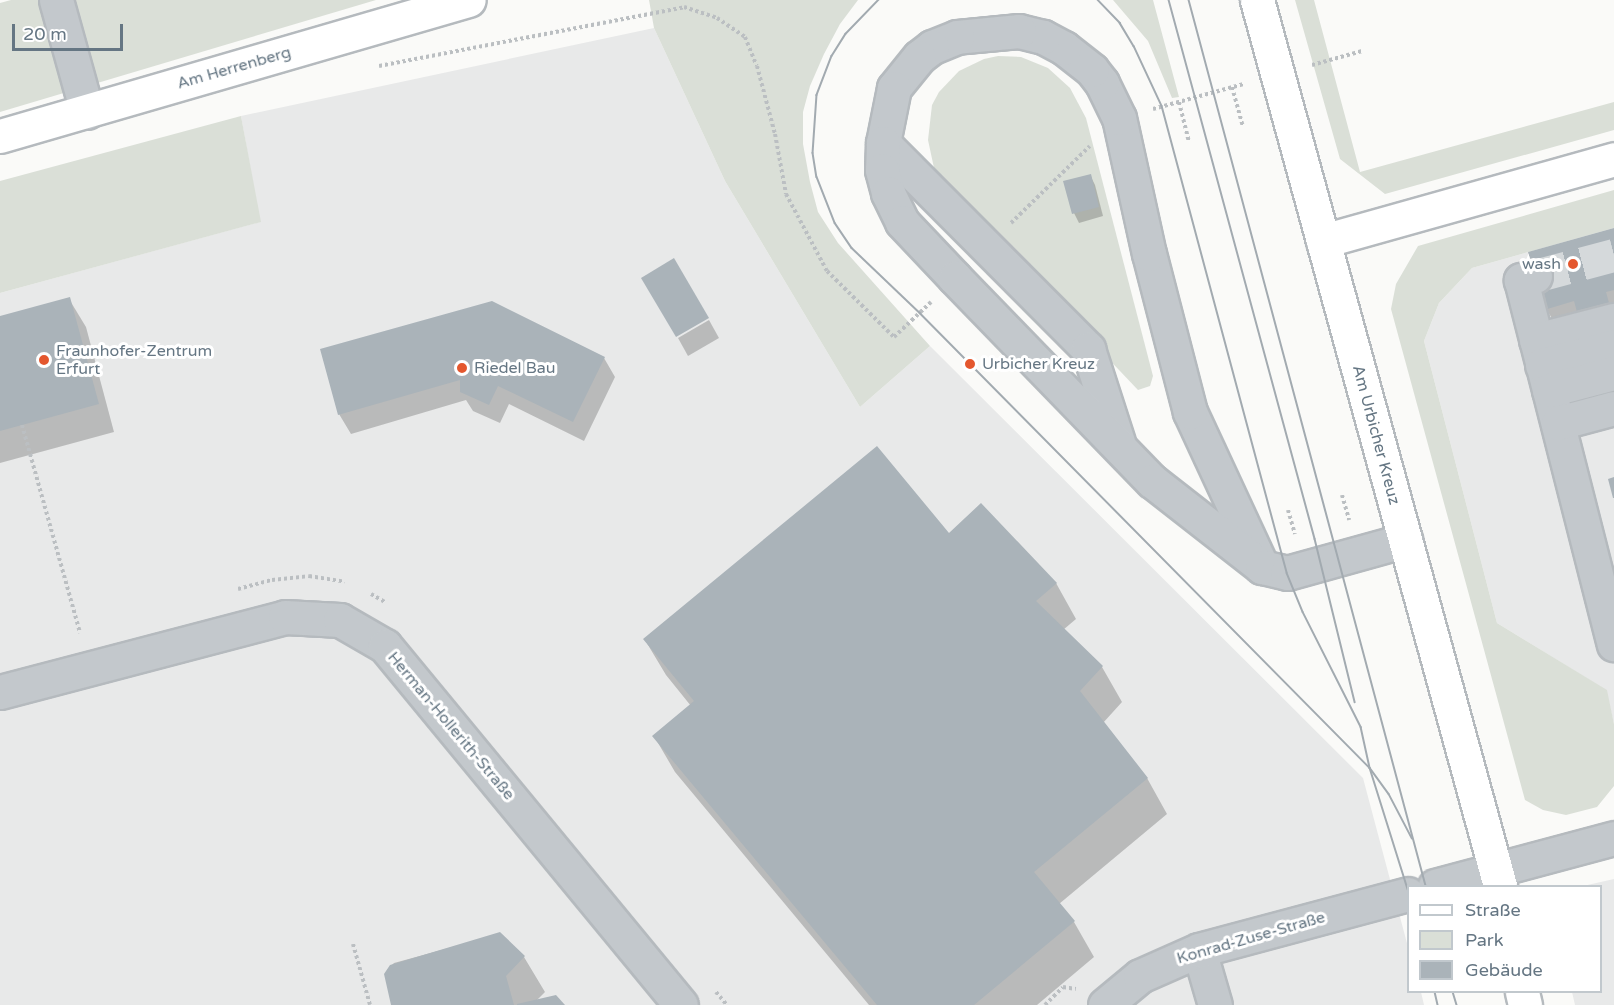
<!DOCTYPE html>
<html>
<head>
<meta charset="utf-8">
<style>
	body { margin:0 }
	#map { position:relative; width:1614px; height:1005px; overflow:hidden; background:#fafaf8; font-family:"Varela Round",sans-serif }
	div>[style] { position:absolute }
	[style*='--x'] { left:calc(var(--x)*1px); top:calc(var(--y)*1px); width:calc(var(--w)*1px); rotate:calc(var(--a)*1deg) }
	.built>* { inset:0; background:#e8e9e9 }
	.green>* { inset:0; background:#dadfd7 }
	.shadow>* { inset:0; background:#0003 }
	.building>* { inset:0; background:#aab3b9 }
	.minor-tunnel>* { height:33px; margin-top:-16.5px; transform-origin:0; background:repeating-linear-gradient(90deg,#d5d9db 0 33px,transparent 0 49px) }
	.path>* { height:4px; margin-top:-2px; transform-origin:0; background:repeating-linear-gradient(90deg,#bbbfc2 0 3px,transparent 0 6px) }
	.roads { filter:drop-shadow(2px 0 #b5babe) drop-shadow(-2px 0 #b5babe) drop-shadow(0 2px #b5babe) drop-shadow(0 -2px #b5babe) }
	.minor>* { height:33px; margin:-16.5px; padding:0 16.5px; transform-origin:16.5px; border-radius:16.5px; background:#c3c8cc }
	.major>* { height:33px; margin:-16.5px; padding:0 16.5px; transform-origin:16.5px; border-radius:16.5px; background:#fff }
	.tram>* { height:1.5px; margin:-0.75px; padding:0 0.75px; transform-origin:0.75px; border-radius:0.75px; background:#a2aab0 }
	.dots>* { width:16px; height:16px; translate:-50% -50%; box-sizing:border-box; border:3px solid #fff; border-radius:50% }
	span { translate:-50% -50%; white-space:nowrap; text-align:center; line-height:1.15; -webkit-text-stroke:6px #fff; paint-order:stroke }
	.street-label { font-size:16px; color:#657683 }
	.poi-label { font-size:16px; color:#657683 }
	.right { translate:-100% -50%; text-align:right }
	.left { translate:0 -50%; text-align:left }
	.legend { position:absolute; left:1407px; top:885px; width:195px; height:108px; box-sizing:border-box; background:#fff; border:2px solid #c1c8cd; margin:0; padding:8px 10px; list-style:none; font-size:18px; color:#657683 }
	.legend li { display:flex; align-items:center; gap:12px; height:30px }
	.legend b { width:30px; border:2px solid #c1c8cd }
	.scale { position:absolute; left:12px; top:24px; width:111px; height:27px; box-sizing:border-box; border:3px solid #657683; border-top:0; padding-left:8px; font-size:18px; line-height:21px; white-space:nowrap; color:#657683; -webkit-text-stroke:4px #fff; paint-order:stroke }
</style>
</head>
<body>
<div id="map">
	<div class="built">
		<div style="clip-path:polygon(654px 28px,725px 181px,860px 407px,930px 346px,1363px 778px,1408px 947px,1408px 992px,1421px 992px,1424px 1005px,0 1005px,0 293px,260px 222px,241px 116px)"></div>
		<div style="clip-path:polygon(1614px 228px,1614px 724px,1606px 690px,1497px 623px,1424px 341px,1439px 303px,1472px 268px)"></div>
		<div style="clip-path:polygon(1614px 879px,1614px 1005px,1575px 1005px,1572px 992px,1600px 992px,1600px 886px,1583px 886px)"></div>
	</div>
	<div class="green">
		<div style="clip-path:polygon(11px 0,376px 0,0 112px,0 3px)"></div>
		<div style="clip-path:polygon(649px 0,858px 0,840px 24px,824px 54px,810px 86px,803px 112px,803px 144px,810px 182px,818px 212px,838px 243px,930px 346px,860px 407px,725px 181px,654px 28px)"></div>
		<div style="clip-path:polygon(1113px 0,1153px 0,1179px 97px,1172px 98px,1148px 41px)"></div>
		<div style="clip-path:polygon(1295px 0,1314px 0,1360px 172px,1614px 102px,1614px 130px,1385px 194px,1340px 159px)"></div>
		<div style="clip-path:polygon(998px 56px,1021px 57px,1048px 68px,1070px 88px,1086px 118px,1153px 376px,1150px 386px,1138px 390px,949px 191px,934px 168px,928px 140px,932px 105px,939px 92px,959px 71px,984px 59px)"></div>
		<div style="clip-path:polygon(241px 116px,261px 222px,0 293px,0 181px)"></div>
		<div style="clip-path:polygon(1614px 190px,1614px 228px,1472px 268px,1439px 303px,1424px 341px,1497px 623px,1607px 690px,1614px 724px,1614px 786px,1597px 807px,1566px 815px,1543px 810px,1525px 800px,1391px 309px,1396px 284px,1418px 246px)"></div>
	</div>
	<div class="shadow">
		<div style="clip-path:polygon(1090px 175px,1095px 185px,1103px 216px,1079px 223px,1074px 213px)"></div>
		<div style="clip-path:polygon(1614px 230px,1614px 399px,1606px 402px,1546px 309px)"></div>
		<div style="clip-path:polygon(69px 299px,86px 327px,114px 432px,0 463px,0 318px)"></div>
		<div style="clip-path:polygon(709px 320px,719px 338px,688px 356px,678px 338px)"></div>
		<div style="clip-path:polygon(321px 350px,604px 358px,615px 377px,584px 441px,509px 404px,500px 423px,473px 411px,466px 400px,351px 434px,339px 414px)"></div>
		<div style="clip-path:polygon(949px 536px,1056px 583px,1076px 619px,1063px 630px,1102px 667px,1122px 702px,1103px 723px,1147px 778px,1167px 814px,1059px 904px,1074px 922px,1094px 957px,1037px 1005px,869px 1005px,675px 772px,654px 736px,691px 706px,666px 675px,645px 640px)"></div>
		<div style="clip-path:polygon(500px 934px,524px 957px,545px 992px,536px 1001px,563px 1005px,393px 1005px,386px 979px,387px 970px,394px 963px)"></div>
	</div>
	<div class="building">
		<div style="clip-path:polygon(1091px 174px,1099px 207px,1072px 214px,1063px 181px)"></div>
		<div style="clip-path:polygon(1614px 228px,1614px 290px,1606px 292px,1614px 321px,1599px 393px,1574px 301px,1544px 310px,1528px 252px)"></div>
		<div style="clip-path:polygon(674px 258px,709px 318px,676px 337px,641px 278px)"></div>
		<div style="clip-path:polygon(70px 297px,99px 404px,0 431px,0 316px)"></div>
		<div style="clip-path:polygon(492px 301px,605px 357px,573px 422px,498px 386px,489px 405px,460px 392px,460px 380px,338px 415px,320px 349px)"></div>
		<div style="clip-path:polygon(877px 446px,949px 533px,981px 503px,1057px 583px,1036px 601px,1103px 666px,1080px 691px,1148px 778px,1034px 872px,1075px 921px,974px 1005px,877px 1005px,652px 736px,694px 701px,643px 639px)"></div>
		<div style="clip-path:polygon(1614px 477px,1614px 498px,1613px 498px,1608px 479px)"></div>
		<div style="clip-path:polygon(500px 932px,525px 956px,506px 976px,514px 1005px,391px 1005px,384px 974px,390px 965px)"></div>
		<div style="clip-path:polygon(556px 995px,565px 1005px,517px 1005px,517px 1004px)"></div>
	</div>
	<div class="minor-tunnel">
		<div style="--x:1535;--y:276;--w:82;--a:-14.9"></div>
	</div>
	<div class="path">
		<div style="--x:1312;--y:65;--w:52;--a:-15.6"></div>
		<div style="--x:379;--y:66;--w:311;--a:-10.9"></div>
		<div style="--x:684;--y:7;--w:35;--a:18"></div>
		<div style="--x:717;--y:18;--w:34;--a:34"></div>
		<div style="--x:745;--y:37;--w:31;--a:68"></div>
		<div style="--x:757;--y:66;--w:70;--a:75.2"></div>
		<div style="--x:775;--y:134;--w:61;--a:79.6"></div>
		<div style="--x:786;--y:194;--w:87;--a:62"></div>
		<div style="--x:827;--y:271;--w:94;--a:44.6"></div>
		<div style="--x:894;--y:337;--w:51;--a:-43.4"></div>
		<div style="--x:1232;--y:87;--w:41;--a:74.6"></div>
		<div style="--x:1179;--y:102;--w:41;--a:76"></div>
		<div style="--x:1153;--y:109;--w:94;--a:-15.4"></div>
		<div style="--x:1011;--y:223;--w:110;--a:-44.3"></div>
		<div style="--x:22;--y:425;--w:216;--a:74.4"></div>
		<div style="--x:1342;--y:495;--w:26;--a:74"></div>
		<div style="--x:1288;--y:510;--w:25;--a:74"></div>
		<div style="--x:238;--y:589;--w:35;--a:-15"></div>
		<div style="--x:272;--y:580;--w:37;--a:-6"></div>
		<div style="--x:309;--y:576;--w:36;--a:9"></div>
		<div style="--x:371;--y:594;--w:16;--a:30"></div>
		<div style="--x:353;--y:944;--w:63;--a:74.4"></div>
		<div style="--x:716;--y:992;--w:17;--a:50"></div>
		<div style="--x:1045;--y:1005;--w:25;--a:-45"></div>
		<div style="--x:1063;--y:987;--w:13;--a:9"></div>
	</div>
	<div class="roads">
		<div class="minor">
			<div style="--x:56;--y:0;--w:116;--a:74.5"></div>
			<div style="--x:883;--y:143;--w:291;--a:45.1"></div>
			<div style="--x:1088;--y:349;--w:98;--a:72.1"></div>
			<div style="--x:1535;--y:276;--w:15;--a:164"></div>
			<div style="--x:1521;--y:280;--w:376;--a:75.7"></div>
			<div style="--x:1536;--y:340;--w:81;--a:-14.4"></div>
			<div style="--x:1542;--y:365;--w:74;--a:-14.8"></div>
			<div style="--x:1549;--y:390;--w:67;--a:-14.7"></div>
			<div style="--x:1558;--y:423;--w:58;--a:-15"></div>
			<div style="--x:1262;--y:567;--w:171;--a:-114.9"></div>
			<div style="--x:1190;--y:412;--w:163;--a:-104.5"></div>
			<div style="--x:1149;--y:254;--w:139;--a:-102.4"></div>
			<div style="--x:1119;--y:118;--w:39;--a:-116"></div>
			<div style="--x:1102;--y:83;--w:16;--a:-128"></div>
			<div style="--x:1092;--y:70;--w:36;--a:-142"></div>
			<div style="--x:1064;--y:48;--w:24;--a:-152"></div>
			<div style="--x:1043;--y:37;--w:25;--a:-166"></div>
			<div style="--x:1019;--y:31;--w:62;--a:174.5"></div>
			<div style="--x:957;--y:37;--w:27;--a:158"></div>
			<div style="--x:932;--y:47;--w:16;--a:142"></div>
			<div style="--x:919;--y:57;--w:40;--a:129"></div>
			<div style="--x:894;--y:88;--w:56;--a:101.3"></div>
			<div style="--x:883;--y:143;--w:27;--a:92"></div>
			<div style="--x:882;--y:170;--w:24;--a:75"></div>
			<div style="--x:888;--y:193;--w:32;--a:64"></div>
			<div style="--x:902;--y:222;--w:77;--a:46.6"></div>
			<div style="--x:955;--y:278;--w:283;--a:45.9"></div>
			<div style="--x:1152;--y:481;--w:140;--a:38"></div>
			<div style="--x:1262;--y:567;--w:26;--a:13"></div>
			<div style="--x:1287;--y:573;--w:123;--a:-15.5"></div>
			<div style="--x:0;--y:692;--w:295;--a:-14.7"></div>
			<div style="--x:285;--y:617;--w:55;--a:3.1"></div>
			<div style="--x:340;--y:620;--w:52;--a:30"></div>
			<div style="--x:385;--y:646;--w:465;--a:50.5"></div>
			<div style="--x:1435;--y:886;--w:185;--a:-15"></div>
			<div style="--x:1199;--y:950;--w:57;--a:73.8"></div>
			<div style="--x:1105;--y:1005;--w:45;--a:-39.6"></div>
			<div style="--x:1140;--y:976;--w:64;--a:-23.8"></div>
			<div style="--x:1199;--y:950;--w:216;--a:-15"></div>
		</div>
		<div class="major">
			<div style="--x:1257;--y:0;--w:919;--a:74.66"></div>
			<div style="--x:0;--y:136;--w:488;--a:-16.2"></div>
			<div style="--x:1323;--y:241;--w:302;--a:-15.7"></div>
			<div style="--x:1522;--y:992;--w:13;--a:77"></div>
		</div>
	</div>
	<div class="tram">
		<div style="--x:879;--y:0;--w:47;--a:134.1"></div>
		<div style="--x:846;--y:34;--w:26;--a:122"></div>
		<div style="--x:832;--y:56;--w:42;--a:111"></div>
		<div style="--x:817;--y:95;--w:58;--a:93.9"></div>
		<div style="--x:813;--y:153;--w:24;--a:81"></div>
		<div style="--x:817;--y:177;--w:49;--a:68.6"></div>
		<div style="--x:835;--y:223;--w:30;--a:56"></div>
		<div style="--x:852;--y:248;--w:94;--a:43.7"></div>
		<div style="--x:920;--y:313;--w:640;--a:45.32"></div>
		<div style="--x:1370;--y:768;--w:32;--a:54"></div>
		<div style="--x:1389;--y:794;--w:50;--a:62.4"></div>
		<div style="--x:1098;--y:0;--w:32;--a:46"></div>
		<div style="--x:1120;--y:23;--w:27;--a:59"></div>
		<div style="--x:1134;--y:46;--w:66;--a:65"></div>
		<div style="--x:1162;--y:106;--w:483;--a:75"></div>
		<div style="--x:1287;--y:573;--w:42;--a:67.7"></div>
		<div style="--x:1303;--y:612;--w:129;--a:63.2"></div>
		<div style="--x:1361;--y:727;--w:42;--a:77.6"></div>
		<div style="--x:1370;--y:768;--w:127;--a:72.6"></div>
		<div style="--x:1169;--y:0;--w:558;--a:74.84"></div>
		<div style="--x:1315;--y:539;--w:168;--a:76.2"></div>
		<div style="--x:1189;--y:0;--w:917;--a:75.02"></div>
		<div style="--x:1435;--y:992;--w:13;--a:77"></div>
		<div style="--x:1453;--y:992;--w:14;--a:73"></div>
	</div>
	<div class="dots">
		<div style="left:1573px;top:264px;background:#e4572e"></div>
		<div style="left:44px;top:360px;background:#e4572e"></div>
		<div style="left:970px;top:364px;background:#e4572e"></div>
		<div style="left:462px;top:368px;background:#e4572e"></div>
	</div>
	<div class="street-label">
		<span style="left:234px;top:68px;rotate:-16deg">Am Herrenberg</span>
		<span style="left:1376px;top:435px;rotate:75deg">Am Urbicher Kreuz</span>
		<span style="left:451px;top:726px;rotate:50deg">Herman-Hollerith-Straße</span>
		<span style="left:1251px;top:938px;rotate:-16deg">Konrad-Zuse-Straße</span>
	</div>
	<div class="poi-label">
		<span class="right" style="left:1561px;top:264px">wash</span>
		<span class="left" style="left:56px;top:360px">Fraunhofer-Zentrum<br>Erfurt</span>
		<span class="left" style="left:982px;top:364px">Urbicher Kreuz</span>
		<span class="left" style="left:474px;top:368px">Riedel Bau</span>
	</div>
	<ul class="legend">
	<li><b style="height:8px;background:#fff"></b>Straße</li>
	<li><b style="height:16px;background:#dadfd7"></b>Park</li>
	<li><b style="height:16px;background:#aab3b9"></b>Gebäude</li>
	</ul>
	<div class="scale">20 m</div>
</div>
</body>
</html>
